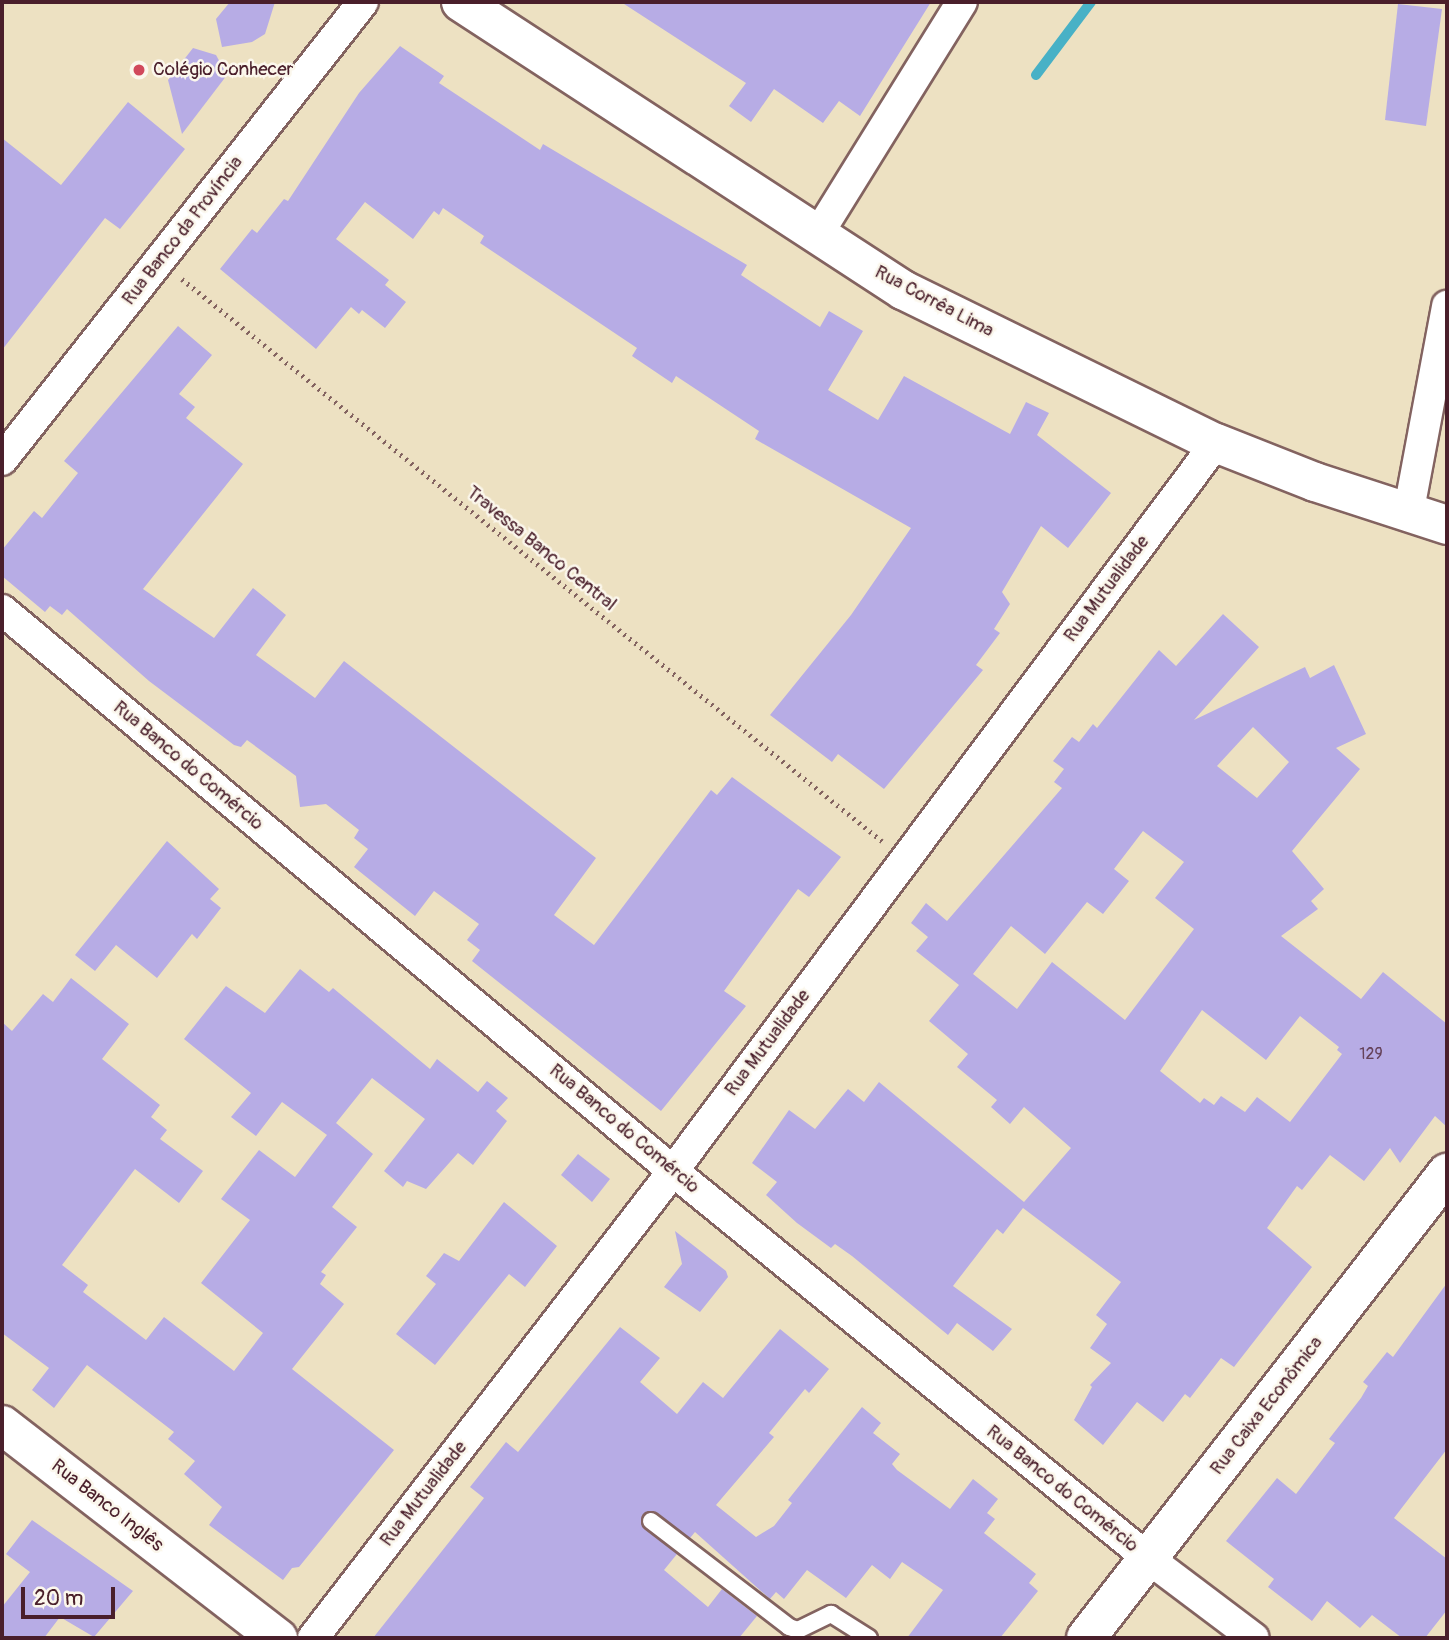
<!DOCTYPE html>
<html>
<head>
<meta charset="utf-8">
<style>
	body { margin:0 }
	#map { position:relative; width:1449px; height:1640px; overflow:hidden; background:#ede1c2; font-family:Pangolin,sans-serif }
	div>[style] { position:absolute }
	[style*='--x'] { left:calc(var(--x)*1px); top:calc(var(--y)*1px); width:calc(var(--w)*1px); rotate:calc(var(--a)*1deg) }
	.stream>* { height:10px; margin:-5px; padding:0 5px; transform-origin:5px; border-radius:5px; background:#48b1c6 }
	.building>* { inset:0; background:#b7ace5 }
	.path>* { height:4.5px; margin-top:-2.25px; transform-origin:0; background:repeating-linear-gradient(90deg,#836360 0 2px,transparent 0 7px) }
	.roads { filter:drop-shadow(2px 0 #836360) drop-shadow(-2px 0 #836360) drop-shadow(0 2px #836360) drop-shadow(0 -2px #836360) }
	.lane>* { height:16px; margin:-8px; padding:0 8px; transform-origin:8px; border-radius:8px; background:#fff }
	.street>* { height:30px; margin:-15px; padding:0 15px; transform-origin:15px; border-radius:15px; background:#fff }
	.secondary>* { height:38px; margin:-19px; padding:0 19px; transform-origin:19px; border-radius:19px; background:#fff }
	.dots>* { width:19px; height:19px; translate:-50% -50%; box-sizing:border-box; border:4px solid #fbf7ec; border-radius:50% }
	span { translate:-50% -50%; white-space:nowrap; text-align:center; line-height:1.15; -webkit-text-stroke:5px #fbf7ec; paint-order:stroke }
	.number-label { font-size:16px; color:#65425a }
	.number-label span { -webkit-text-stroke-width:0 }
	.poi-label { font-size:19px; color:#4a1f2b }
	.left { translate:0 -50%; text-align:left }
	.street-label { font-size:19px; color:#4a1f2b }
	.frame { position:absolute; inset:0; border:4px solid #4a1f2b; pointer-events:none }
	.scale { position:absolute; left:21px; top:1587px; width:94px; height:32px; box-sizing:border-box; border:4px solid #4a1f2b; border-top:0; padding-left:9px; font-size:21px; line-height:24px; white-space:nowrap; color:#4a1f2b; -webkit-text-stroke:5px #fbf7ec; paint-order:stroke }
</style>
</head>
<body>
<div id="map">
	<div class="stream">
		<div style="--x:1036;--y:75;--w:91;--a:-53"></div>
	</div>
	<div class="building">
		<div style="clip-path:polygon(230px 2px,275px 2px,265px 34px,252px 42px,222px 47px,216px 19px)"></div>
		<div style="clip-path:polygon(621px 2px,931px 2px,860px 116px,839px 101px,823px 123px,774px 89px,751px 122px,729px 106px,746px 83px)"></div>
		<div style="clip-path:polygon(1398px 4px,1442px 9px,1426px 126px,1385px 120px)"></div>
		<div style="clip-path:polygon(400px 46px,444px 76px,439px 83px,540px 150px,543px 144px,747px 265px,741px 275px,820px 327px,829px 311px,863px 331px,828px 390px,878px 420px,904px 376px,1010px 434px,1026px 402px,1049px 413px,1037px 435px,1111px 493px,1068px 548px,1041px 526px,1002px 592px,1010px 604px,994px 629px,1000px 633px,976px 665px,983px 670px,884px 789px,838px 754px,832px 762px,770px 715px,851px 615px,911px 528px,755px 439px,759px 431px,676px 376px,672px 383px,632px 356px,637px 348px,480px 243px,484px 236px,443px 208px,439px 215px,434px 211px,413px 239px,365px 202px,336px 239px,389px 280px,385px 285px,406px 302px,385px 328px,362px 310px,359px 314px,351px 307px,316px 349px,220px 269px,252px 229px,257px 233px,284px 199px,288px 201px,359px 93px)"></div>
		<div style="clip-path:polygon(193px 48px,216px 55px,227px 75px,182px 134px,168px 80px)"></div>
		<div style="clip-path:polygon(128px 102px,185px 149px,120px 229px,105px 218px,2px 350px,2px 138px,61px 185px)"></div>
		<div style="clip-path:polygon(178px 326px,212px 355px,179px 394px,195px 407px,186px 418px,243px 464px,143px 589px,214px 638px,253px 588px,286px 615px,256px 655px,315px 698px,344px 661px,596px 858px,554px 915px,594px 945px,711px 790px,717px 795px,732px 777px,841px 857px,809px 897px,798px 889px,724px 991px,746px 1006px,661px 1111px,472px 961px,480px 950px,467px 940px,479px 924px,434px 891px,415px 916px,354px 867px,368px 849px,354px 838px,359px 830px,326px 804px,300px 807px,296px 776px,247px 740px,241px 747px,234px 745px,149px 681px,67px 609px,62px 615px,50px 606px,45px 612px,2px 576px,2px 550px,34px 511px,42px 518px,78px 473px,64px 461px)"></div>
		<div style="clip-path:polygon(evenodd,1223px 614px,1259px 647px,1194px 720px,1305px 667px,1310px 678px,1334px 665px,1366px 734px,1336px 748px,1360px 769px,1292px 851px,1324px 889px,1311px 901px,1318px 909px,1281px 936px,1361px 999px,1383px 972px,1447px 1024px,1447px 1127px,1435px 1116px,1400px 1163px,1390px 1148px,1364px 1181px,1330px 1155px,1302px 1190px,1297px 1186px,1267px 1228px,1312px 1267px,1234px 1367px,1221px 1358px,1190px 1398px,1185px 1394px,1163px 1422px,1137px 1402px,1103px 1445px,1074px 1420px,1092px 1387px,1090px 1385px,1111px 1363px,1090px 1348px,1107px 1324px,1096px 1315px,1121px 1282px,1023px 1208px,1003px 1234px,997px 1229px,953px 1286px,1012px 1329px,993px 1351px,957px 1323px,948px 1335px,852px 1256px,835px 1244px,831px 1248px,797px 1223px,766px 1195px,777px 1182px,752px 1163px,789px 1110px,815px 1129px,848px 1089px,864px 1102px,879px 1082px,1024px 1202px,1071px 1148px,1024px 1107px,1010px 1124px,991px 1107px,997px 1100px,957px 1067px,968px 1054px,929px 1021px,959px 985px,916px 951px,928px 937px,911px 923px,926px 903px,947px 921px,1062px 788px,1054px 782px,1064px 769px,1053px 761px,1072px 737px,1079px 742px,1093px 724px,1097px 728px,1159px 650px,1176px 666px,1223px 614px,1253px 727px,1289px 762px,1257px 798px,1217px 766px,1253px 727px,1223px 614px,1143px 831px,1184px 862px,1155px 898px,1194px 929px,1125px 1020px,1052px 962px,1017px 1009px,973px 974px,1011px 926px,1045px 954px,1087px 902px,1103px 914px,1129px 881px,1114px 869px,1143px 831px,1223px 614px,1202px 1010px,1266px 1060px,1300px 1016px,1339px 1047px,1337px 1050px,1342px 1054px,1290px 1122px,1257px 1097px,1245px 1112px,1221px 1096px,1214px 1105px,1204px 1098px,1200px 1103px,1160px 1071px,1202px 1010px)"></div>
		<div style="clip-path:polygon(167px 841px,219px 889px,210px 899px,221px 908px,197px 939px,192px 934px,157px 978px,116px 945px,95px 971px,75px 955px)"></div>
		<div style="clip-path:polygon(300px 969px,329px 992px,333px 988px,430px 1069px,437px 1059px,478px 1092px,487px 1081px,508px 1098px,496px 1111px,507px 1121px,473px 1165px,458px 1153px,426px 1189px,407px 1181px,403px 1187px,384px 1171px,425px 1119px,372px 1078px,336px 1123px,373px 1154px,332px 1207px,357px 1227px,321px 1272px,326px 1275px,320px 1284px,344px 1304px,292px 1369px,394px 1450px,299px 1567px,292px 1568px,283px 1580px,209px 1525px,222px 1507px,184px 1474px,195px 1461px,168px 1439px,174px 1432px,87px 1365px,54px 1408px,32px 1390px,49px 1368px,2px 1333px,2px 1022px,12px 1031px,43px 994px,53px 1002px,71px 978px,129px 1024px,102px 1059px,160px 1105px,151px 1117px,167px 1130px,160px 1139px,203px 1171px,179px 1203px,135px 1169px,62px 1265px,88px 1285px,83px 1292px,146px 1340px,164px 1317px,234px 1371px,263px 1333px,201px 1283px,250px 1220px,221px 1199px,259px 1150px,295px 1177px,330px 1131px,327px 1135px,282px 1102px,256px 1136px,231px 1117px,251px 1093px,184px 1039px,226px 986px,265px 1013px)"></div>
		<div style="clip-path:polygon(578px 1154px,610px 1179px,592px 1202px,561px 1175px)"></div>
		<div style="clip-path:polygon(504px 1202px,557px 1246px,525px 1287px,509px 1274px,435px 1365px,396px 1334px,436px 1284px,426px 1276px,444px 1253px,459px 1261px)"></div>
		<div style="clip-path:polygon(675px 1231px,726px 1271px,728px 1277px,700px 1312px,664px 1287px,682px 1264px)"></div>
		<div style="clip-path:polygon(1447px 1283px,1447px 1449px,1394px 1518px,1447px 1559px,1447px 1610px,1425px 1638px,1402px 1638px,1372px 1615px,1360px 1628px,1327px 1601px,1312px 1621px,1268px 1587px,1274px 1579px,1226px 1541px,1277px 1478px,1296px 1494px,1335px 1443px,1329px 1439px,1361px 1398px,1368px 1386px,1363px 1382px,1387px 1352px,1393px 1357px)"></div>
		<div style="clip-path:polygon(620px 1327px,660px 1358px,640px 1382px,677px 1414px,703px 1382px,723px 1398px,780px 1329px,829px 1369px,809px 1393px,805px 1389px,769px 1433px,774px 1437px,716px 1505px,756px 1537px,774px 1526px,792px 1503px,788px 1500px,862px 1407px,881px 1423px,873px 1433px,900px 1454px,892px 1464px,897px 1470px,950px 1509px,973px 1479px,998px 1499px,987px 1513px,995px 1519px,984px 1533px,1036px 1574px,1029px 1583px,1038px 1591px,1000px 1638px,907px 1638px,943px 1590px,902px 1562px,890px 1579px,872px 1565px,846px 1598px,807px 1570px,784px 1599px,776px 1592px,770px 1599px,695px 1532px,690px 1538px,652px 1511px,642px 1515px,642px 1526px,677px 1554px,664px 1570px,708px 1607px,722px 1589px,757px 1616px,739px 1638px,373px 1638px,484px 1498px,470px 1487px,506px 1442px,518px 1452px)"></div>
		<div style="clip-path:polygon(32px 1520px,133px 1591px,94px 1637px,60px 1617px,44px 1638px,2px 1638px,2px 1607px,30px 1572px,6px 1554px)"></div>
	</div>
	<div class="path">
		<div style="--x:182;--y:279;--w:898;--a:38.76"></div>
	</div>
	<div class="roads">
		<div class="lane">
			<div style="--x:651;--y:1521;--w:174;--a:37.5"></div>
			<div style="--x:789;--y:1627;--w:9;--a:18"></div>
			<div style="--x:798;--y:1630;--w:37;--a:-26"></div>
			<div style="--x:831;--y:1614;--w:45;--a:32.3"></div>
		</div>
		<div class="street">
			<div style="--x:818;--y:234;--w:273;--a:-58.2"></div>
			<div style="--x:2;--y:460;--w:583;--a:-51.75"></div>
			<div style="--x:1408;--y:515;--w:213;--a:-79.4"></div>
			<div style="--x:2;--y:610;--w:875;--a:39.9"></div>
			<div style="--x:673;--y:1171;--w:614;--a:39.18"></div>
			<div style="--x:1149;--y:1559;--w:131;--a:37"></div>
			<div style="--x:313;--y:1638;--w:590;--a:-52.37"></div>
			<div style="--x:673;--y:1171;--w:908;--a:-53.28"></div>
		</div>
		<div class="secondary">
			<div style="--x:461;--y:2;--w:528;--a:33.09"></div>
			<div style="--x:903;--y:290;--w:348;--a:26.1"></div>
			<div style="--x:1216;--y:443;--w:106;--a:21.5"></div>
			<div style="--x:1315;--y:482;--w:139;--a:18"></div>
			<div style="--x:2;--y:1425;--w:349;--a:37.7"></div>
			<div style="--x:1086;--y:1638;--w:589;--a:-52.18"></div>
		</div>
	</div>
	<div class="dots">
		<div style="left:139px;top:70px;background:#d1495b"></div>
	</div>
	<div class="number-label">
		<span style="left:1371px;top:1054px">129</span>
	</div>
	<div class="poi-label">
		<span class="left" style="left:153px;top:70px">Colégio Conhecer</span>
	</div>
	<div class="street-label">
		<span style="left:183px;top:231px;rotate:-52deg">Rua Banco da Província</span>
		<span style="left:934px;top:302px;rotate:28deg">Rua Corrêa Lima</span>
		<span style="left:541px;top:549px;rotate:39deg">Travessa Banco Central</span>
		<span style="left:1107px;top:589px;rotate:-53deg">Rua Mutualidade</span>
		<span style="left:188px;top:766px;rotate:40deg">Rua Banco do Comércio</span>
		<span style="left:768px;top:1043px;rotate:-53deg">Rua Mutualidade</span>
		<span style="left:624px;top:1129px;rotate:40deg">Rua Banco do Comércio</span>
		<span style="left:1267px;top:1406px;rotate:-52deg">Rua Caixa Econômica</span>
		<span style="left:1062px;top:1489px;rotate:39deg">Rua Banco do Comércio</span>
		<span style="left:424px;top:1494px;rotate:-52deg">Rua Mutualidade</span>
		<span style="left:107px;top:1506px;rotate:38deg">Rua Banco Inglês</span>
	</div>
	<div class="frame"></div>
	<div class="scale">20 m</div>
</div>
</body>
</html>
